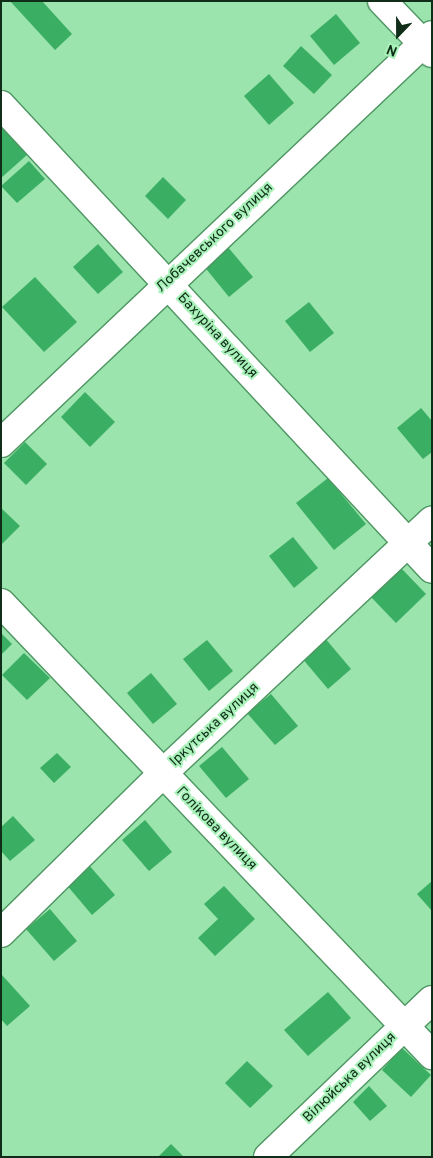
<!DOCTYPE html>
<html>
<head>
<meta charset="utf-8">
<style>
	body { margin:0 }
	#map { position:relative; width:433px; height:1158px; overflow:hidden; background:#9be4ad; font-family:Overpass,sans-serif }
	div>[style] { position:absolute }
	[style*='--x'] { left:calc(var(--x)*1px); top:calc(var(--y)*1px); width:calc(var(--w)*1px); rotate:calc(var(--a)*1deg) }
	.building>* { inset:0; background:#3aae62 }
	.roads { filter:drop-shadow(1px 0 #4f9663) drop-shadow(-1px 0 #4f9663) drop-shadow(0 1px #4f9663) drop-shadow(0 -1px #4f9663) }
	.minor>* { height:28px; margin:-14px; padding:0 14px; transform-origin:14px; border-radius:14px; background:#fff }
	span { translate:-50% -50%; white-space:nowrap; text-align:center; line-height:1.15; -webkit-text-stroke:4px #a8f1b9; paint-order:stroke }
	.street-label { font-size:14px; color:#0f2d18 }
	.frame { position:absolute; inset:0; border:2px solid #0f2d18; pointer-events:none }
	.north { position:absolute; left:373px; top:10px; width:50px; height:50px; -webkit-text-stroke:4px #a8f1b9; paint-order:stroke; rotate:202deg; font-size:14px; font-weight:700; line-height:20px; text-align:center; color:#0f2d18 }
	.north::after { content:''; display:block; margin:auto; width:18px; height:22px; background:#0f2d18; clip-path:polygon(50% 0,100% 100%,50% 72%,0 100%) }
</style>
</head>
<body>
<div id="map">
	<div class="building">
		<div style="clip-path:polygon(10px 1px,42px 1px,72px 34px,55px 50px)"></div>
		<div style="clip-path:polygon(336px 14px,360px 43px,334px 65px,310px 36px)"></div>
		<div style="clip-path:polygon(301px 46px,332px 75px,314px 94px,283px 66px)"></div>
		<div style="clip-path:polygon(269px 74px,294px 103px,269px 125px,244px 96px)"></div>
		<div style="clip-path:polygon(1px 123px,28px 154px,1px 178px)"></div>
		<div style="clip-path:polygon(29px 161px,45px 179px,17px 203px,1px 186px)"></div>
		<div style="clip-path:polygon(163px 177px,186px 200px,168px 219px,145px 196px)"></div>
		<div style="clip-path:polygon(98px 244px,123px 272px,98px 294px,73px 267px)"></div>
		<div style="clip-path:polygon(227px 246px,253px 277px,229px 297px,203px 265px)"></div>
		<div style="clip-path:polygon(35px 277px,77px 322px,44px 352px,2px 307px)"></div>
		<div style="clip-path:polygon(309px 302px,334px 333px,310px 352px,285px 321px)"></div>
		<div style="clip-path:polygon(85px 392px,115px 422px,90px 447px,61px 417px)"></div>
		<div style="clip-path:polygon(421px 408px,432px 421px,432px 452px,423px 459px,397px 428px)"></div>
		<div style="clip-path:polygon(25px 442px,47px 464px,26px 485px,4px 463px)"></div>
		<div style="clip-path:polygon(328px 478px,366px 524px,334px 550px,296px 503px)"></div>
		<div style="clip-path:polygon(1px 508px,20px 526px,1px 545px)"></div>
		<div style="clip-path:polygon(293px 537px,318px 568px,294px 588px,269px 556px)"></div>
		<div style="clip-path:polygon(401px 568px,426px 594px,396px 623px,371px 597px)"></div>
		<div style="clip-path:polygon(1px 633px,12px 644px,1px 655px)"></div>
		<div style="clip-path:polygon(324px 637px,351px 669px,328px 689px,301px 657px)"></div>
		<div style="clip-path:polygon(207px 640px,233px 671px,209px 691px,183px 659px)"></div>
		<div style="clip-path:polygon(24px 653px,50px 678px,27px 700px,2px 675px)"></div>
		<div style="clip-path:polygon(151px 673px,177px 704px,153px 724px,127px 693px)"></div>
		<div style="clip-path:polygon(271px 694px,298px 726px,275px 745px,247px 713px)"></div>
		<div style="clip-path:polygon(222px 747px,249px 779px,226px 798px,199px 766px)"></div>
		<div style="clip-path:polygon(57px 753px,71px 767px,54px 783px,40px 768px)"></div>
		<div style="clip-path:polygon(13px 816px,35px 840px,10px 861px,1px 851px,1px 827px)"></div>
		<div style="clip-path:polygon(145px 820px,172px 852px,149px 871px,122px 840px)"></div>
		<div style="clip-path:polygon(88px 864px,115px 895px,92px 915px,65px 883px)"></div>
		<div style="clip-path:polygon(432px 881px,432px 911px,417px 894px)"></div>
		<div style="clip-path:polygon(224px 886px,255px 919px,215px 956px,198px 938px,218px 919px,204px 904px)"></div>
		<div style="clip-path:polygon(50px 909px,77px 941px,54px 961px,26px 929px)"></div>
		<div style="clip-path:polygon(2px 975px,30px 1006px,7px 1026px,1px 1019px)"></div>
		<div style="clip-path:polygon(328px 992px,351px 1018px,308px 1056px,284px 1030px)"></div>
		<div style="clip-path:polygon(402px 1048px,431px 1075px,411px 1097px,382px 1070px)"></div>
		<div style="clip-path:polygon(247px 1061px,273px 1086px,250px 1108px,225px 1083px)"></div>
		<div style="clip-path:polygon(369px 1086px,387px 1106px,370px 1121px,353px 1102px)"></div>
		<div style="clip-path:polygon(171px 1144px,184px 1157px,158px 1157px)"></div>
	</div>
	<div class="roads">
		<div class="minor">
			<div style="--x:382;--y:1;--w:72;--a:46.1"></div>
			<div style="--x:1;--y:105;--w:633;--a:47.11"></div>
			<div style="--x:1;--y:443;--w:593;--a:-43.43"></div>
			<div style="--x:1;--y:603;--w:625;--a:46.36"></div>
			<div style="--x:1;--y:933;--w:228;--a:-44.6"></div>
			<div style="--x:163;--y:773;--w:369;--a:-43.2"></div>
			<div style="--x:268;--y:1157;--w:227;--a:-43.8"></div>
		</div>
	</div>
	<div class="street-label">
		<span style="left:215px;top:238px;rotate:-43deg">Лобачевського вулиця</span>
		<span style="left:217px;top:336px;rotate:47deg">Бахуріна вулиця</span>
		<span style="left:215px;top:725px;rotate:-43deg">Іркутська вулиця</span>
		<span style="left:216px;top:829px;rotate:46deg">Голікова вулиця</span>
		<span style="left:350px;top:1078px;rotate:-44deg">Вілюйська вулиця</span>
	</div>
	<div class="frame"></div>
	<div class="north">N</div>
</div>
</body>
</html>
